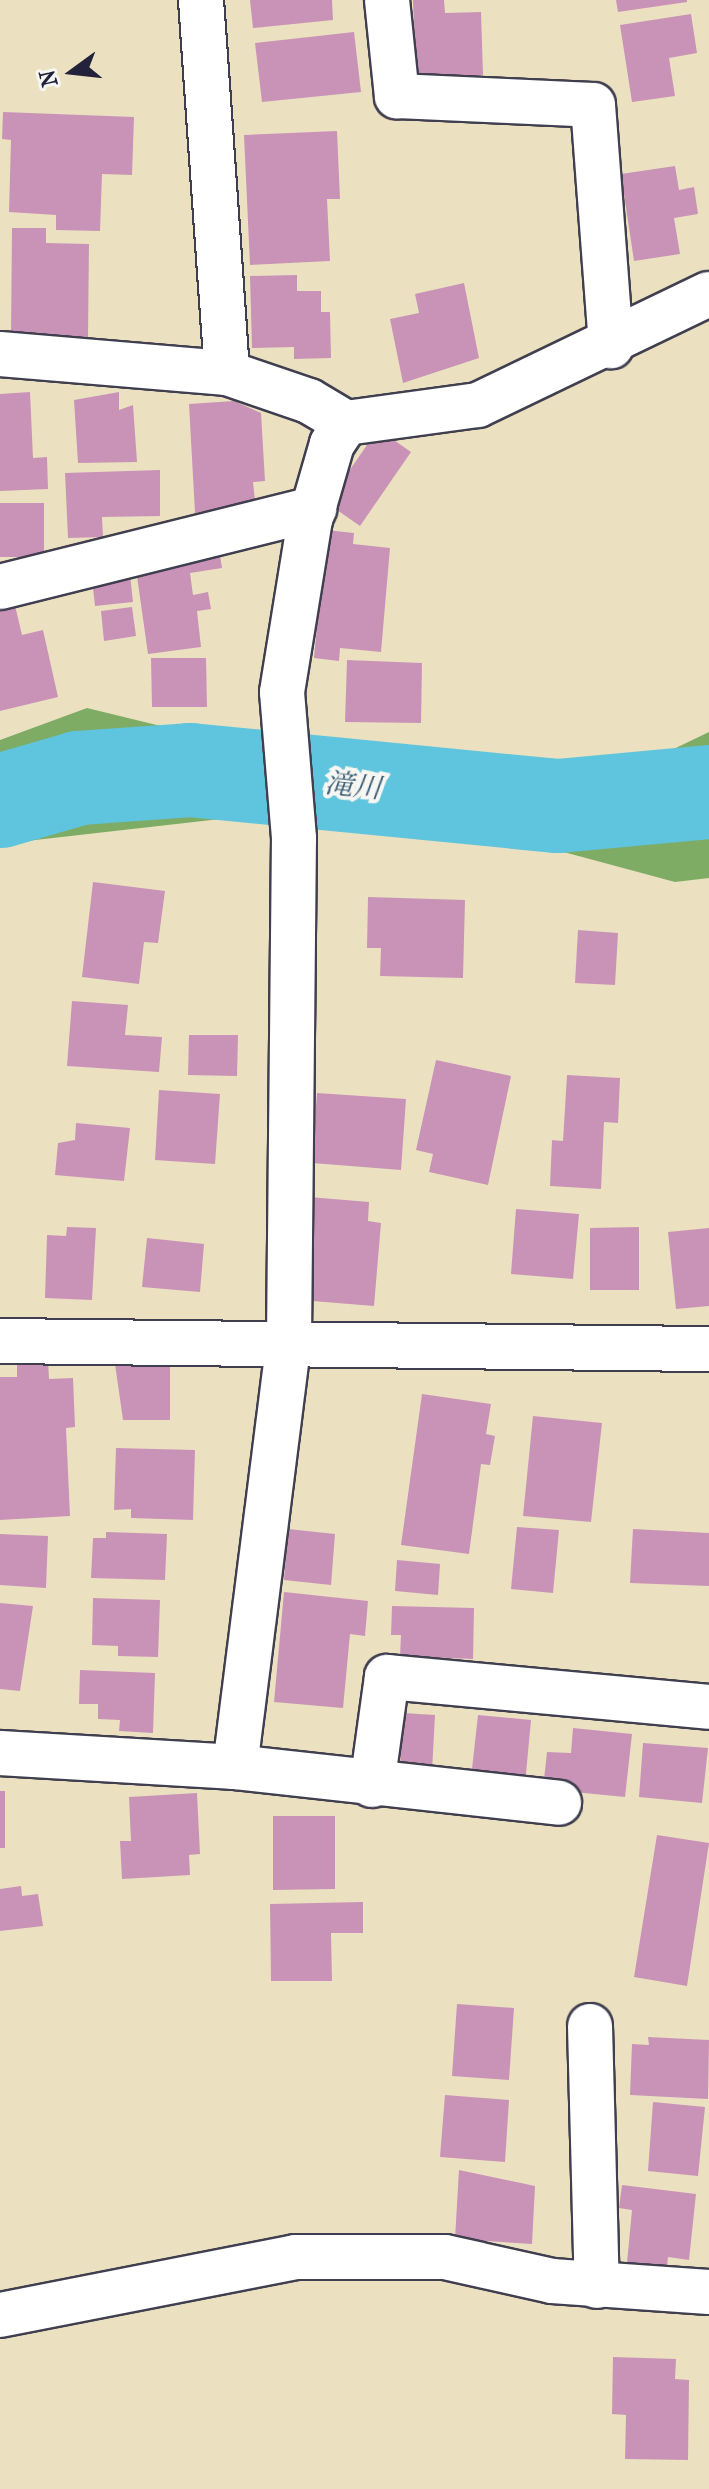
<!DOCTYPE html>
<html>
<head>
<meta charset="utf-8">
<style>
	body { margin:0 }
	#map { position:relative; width:709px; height:2489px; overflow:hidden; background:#ebe1c0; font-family:"IM FELL French Canon","Noto Serif JP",serif }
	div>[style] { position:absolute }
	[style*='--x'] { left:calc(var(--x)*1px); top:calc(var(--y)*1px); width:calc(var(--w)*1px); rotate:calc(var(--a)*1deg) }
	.forest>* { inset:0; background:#7fac64 }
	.river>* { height:94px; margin:-47px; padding:0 47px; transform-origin:47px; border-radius:47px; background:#5fc4dd }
	.building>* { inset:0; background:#c993b7 }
	.roads { filter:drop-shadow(2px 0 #403f4f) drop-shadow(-2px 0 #403f4f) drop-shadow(0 2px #403f4f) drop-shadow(0 -2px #403f4f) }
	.minor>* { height:44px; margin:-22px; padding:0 22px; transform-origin:22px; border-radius:22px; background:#fff }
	span { translate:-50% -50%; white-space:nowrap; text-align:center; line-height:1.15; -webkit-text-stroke:8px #f6f6f2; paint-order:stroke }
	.water-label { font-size:28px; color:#375b74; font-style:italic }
	.north { position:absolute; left:32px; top:32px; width:80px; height:80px; -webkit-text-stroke:6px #f6f6f2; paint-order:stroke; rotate:255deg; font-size:22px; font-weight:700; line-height:32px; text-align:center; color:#22223b }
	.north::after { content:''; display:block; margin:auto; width:28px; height:36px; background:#22223b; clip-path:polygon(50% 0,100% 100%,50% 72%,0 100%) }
</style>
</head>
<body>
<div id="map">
	<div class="forest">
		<div style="clip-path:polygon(87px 708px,169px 728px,238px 817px,0 844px,0 740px)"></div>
		<div style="clip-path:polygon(709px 732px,709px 878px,675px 882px,497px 834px)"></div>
	</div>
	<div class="river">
		<div style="--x:0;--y:801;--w:82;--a:-16.2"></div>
		<div style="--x:79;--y:778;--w:111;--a:-4.1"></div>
		<div style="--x:190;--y:770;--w:370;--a:5.6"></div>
		<div style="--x:558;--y:806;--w:152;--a:-5.3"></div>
	</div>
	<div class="building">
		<div style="clip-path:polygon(250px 0,332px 0,333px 20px,253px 28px)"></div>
		<div style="clip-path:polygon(413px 0,444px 0,445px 13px,481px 12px,483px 75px,416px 78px)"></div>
		<div style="clip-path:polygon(616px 0,687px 0,687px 2px,618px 12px)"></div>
		<div style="clip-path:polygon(691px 14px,697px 53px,669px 58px,675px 96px,632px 102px,620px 25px)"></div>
		<div style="clip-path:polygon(354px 32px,361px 92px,262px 102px,255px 43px)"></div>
		<div style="clip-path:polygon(3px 112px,134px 117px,132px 175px,102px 174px,100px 231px,56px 230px,56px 215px,9px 212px,11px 140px,2px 139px)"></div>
		<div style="clip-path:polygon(337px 131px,340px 199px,327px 199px,330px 261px,250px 265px,244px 135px)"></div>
		<div style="clip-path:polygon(675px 166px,679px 190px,694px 187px,698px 214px,674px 218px,680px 254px,634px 261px,621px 174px)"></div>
		<div style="clip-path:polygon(12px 228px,46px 228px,46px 243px,89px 244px,88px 337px,11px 336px)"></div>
		<div style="clip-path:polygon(297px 275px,297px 291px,321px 291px,321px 312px,330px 312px,331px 358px,294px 359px,294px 347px,252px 348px,250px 276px)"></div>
		<div style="clip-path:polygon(464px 283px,479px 358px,403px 383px,390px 319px,419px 313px,415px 294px)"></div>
		<div style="clip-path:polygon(30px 392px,33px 458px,47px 457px,48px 489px,0 491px,0 394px)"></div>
		<div style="clip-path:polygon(119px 392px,119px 410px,133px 405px,137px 462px,78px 463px,74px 400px)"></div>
		<div style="clip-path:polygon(234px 401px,261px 413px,265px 481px,253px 482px,255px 501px,195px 513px,189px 404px)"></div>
		<div style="clip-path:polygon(378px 429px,411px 452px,360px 526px,327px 503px)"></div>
		<div style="clip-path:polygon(160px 470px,160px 516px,102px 517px,103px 537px,68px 538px,65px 473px)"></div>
		<div style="clip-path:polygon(0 503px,44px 503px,44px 557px,0 557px)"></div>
		<div style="clip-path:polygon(326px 530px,354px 533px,353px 544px,390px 548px,381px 652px,340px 648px,339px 661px,314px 658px)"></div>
		<div style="clip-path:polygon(219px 550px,222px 568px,190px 573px,193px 595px,208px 592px,211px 609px,197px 611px,201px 647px,148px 654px,135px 562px)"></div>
		<div style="clip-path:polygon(130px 575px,133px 602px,95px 606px,92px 579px)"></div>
		<div style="clip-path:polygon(14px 601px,22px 635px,43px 630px,58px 697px,0 711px,0 605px)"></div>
		<div style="clip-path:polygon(132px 607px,136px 636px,104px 641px,101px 611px)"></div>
		<div style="clip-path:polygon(151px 658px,206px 658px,207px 707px,152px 707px)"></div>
		<div style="clip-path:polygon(347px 660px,422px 663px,421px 723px,345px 722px)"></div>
		<div style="clip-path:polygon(93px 882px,165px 891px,158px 943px,144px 942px,139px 984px,82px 977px)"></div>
		<div style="clip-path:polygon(368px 897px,465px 900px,463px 978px,380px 976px,381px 948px,367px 948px)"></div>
		<div style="clip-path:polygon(578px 930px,618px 933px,615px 985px,575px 983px)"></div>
		<div style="clip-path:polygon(72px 1001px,128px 1005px,125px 1035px,162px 1037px,159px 1072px,67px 1066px)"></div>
		<div style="clip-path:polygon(189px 1035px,238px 1035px,237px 1076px,188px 1075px)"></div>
		<div style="clip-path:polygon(436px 1060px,511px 1076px,488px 1185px,429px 1172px,433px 1154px,416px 1150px)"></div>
		<div style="clip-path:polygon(567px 1075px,620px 1078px,618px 1123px,604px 1122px,601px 1189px,550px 1186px,552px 1140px,563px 1141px)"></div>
		<div style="clip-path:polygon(159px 1090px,220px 1094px,215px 1164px,155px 1160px)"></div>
		<div style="clip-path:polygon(317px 1093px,406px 1099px,401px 1170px,312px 1163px)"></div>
		<div style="clip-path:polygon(76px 1123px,130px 1128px,124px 1181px,55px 1175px,58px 1143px,75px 1140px)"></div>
		<div style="clip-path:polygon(309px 1197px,369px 1202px,368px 1221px,381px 1223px,374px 1306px,300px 1300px)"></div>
		<div style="clip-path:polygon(516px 1209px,579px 1214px,573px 1279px,511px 1274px)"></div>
		<div style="clip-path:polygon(67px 1227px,96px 1228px,92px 1300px,45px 1298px,47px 1235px,66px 1236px)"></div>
		<div style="clip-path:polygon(639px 1227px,639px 1290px,590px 1290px,590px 1228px)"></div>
		<div style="clip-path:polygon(709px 1228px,709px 1306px,676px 1309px,668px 1232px)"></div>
		<div style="clip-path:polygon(147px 1238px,204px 1244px,200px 1292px,142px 1287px)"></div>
		<div style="clip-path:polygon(114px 1357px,170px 1357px,170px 1420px,123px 1420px)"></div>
		<div style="clip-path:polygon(48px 1360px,49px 1379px,73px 1378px,75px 1427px,66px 1428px,70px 1516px,0 1520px,0 1377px,17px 1377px,17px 1362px)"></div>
		<div style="clip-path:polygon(422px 1394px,491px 1404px,486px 1434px,495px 1436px,490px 1465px,481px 1464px,469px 1554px,401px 1545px)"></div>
		<div style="clip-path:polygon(533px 1416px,602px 1423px,591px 1522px,523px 1516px)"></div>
		<div style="clip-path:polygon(116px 1448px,195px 1450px,193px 1520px,131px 1518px,131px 1509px,114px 1510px)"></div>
		<div style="clip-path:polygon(517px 1527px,559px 1530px,553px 1593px,511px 1589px)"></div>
		<div style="clip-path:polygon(288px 1529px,335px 1534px,331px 1585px,284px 1580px)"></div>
		<div style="clip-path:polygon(633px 1529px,709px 1533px,709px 1586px,630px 1583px)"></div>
		<div style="clip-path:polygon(106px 1532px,167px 1534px,165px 1580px,91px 1578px,93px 1538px,106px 1538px)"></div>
		<div style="clip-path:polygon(0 1534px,48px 1536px,46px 1588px,0 1585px)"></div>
		<div style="clip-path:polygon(397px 1560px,440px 1564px,438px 1595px,395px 1591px)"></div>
		<div style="clip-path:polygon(284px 1592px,368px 1601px,365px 1636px,350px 1634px,343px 1708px,274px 1702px)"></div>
		<div style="clip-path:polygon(93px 1598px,160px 1600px,158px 1657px,118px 1656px,118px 1646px,92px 1645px)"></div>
		<div style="clip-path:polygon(0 1603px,33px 1606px,20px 1691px,0 1689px)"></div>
		<div style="clip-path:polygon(392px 1606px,474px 1608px,473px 1659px,400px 1656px,401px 1635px,391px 1635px)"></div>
		<div style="clip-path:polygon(80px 1670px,155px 1673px,153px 1733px,119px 1731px,120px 1720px,98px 1719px,98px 1704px,79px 1704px)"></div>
		<div style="clip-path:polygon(403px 1713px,435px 1715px,432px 1771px,400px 1769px)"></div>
		<div style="clip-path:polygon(478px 1715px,531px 1720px,525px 1784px,471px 1778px)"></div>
		<div style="clip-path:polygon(573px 1728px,632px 1734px,625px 1797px,543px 1789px,547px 1752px,571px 1753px)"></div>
		<div style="clip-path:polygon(643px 1743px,708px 1748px,702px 1803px,639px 1797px)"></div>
		<div style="clip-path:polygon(0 1791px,5px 1791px,5px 1848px,0 1848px)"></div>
		<div style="clip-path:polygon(197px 1793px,200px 1854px,189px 1855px,190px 1875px,122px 1879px,120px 1841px,131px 1841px,129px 1797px)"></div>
		<div style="clip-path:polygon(273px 1816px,335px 1816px,335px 1889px,273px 1890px)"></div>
		<div style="clip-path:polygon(657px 1835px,709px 1843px,687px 1986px,634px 1977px)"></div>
		<div style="clip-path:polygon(21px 1886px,22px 1896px,38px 1894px,43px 1926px,0 1931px,0 1889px)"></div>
		<div style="clip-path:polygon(363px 1902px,363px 1933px,331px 1933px,332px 1981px,271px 1981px,270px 1904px)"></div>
		<div style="clip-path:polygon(457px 2004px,514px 2008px,509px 2080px,452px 2076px)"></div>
		<div style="clip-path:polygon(648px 2037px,709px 2040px,708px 2099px,630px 2095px,632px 2044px,649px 2045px)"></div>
		<div style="clip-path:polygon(445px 2095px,509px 2100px,505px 2162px,440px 2157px)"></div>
		<div style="clip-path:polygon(653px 2102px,705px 2107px,698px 2176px,648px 2171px)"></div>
		<div style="clip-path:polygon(459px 2170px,535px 2186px,532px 2244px,455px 2239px)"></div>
		<div style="clip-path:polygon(622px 2185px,696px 2194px,689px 2260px,668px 2257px,667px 2267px,627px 2263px,632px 2210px,619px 2208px)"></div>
		<div style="clip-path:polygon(613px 2357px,676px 2359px,675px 2379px,689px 2380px,688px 2460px,625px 2459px,626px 2415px,612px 2414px)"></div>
	</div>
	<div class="roads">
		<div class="minor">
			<div style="--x:201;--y:0;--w:374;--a:86"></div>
			<div style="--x:387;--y:0;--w:97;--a:84.1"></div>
			<div style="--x:397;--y:96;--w:196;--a:2.6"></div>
			<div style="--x:593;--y:105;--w:242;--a:85.7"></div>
			<div style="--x:0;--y:354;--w:228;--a:4.8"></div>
			<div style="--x:227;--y:373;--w:87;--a:18.9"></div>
			<div style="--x:309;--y:401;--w:43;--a:30.7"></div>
			<div style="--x:346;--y:423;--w:133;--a:-7.8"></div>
			<div style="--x:478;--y:405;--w:256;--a:-25.7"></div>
			<div style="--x:0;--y:587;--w:324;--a:-14"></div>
			<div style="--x:0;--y:1341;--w:709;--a:0.65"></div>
			<div style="--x:0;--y:1753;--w:235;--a:3.4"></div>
			<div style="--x:235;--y:1767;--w:326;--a:6.3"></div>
			<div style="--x:235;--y:1767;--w:431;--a:-82.8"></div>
			<div style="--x:289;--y:1339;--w:501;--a:-89.43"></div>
			<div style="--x:294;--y:838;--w:146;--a:-94.7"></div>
			<div style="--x:282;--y:692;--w:174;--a:-80.8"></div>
			<div style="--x:310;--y:520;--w:79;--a:-73.9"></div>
			<div style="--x:332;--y:444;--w:25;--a:-56"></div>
			<div style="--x:372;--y:1785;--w:109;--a:-82.1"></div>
			<div style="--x:387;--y:1677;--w:323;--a:5.3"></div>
			<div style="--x:590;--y:2026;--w:260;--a:88.5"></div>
			<div style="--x:0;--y:2315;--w:301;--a:-11.1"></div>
			<div style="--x:295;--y:2257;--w:150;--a:0"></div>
			<div style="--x:445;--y:2257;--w:110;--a:12.6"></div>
			<div style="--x:552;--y:2281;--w:157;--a:4"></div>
		</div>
	</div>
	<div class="water-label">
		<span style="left:353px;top:786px;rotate:6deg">滝川</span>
	</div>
	<div class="north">N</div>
</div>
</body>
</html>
